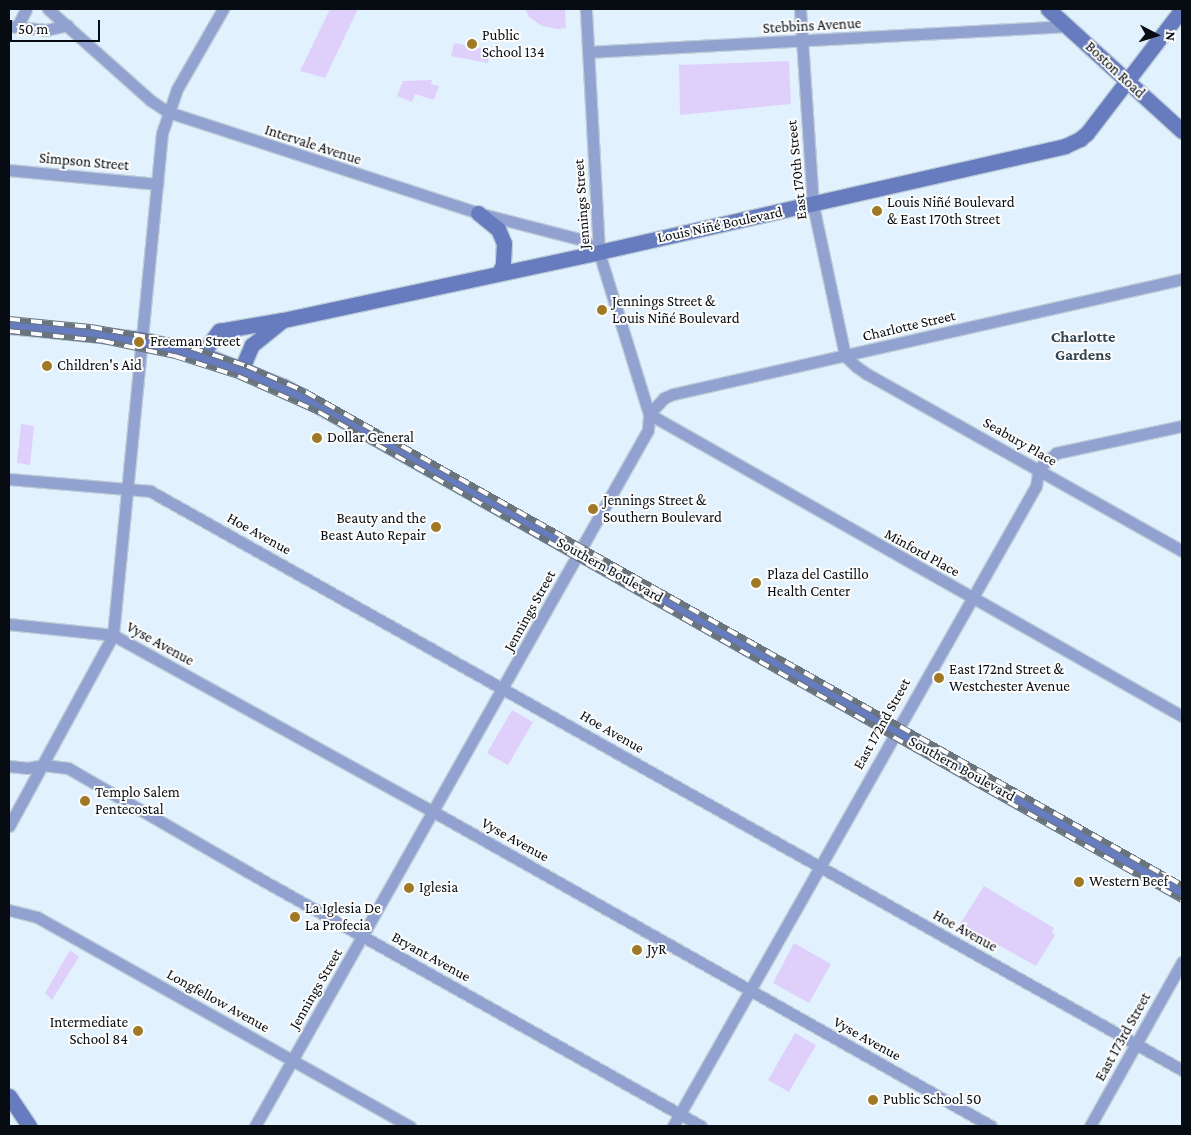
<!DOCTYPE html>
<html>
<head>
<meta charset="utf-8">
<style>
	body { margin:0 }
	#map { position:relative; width:1191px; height:1135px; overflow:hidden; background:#e1f2fe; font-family:"Crimson Pro",serif }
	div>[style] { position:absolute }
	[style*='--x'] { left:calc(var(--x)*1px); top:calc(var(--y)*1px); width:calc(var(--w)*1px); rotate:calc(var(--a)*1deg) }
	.green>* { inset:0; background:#dfd0fb }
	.roads { filter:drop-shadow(1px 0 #becdd8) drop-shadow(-1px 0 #becdd8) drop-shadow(0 1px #becdd8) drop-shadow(0 -1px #becdd8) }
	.street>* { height:11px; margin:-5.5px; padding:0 5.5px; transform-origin:5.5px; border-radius:5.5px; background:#92a2d0 }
	.secondary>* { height:15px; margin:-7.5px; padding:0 7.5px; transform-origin:7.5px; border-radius:7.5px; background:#667cbe }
	.rail>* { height:5.5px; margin-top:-2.75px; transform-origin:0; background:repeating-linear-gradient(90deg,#fcfcfc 0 11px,#6a747d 0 22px); box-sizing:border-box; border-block:1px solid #6a747d }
	.dots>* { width:14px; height:14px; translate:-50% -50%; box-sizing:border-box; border:2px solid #fcfcfc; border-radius:50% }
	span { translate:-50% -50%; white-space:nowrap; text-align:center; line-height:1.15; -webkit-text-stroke:4px #fcfcfc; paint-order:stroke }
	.street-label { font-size:15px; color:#060c11 }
	.poi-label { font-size:15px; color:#060c11 }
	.left { translate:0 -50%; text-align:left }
	.right { translate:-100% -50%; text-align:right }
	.neighbourhood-label { font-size:16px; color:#324450; font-weight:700 }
	.frame { position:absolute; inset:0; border:10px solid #060c11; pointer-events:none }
	.north { position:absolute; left:1131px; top:10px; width:50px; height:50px; -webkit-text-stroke:4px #fcfcfc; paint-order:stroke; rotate:95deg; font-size:14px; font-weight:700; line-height:20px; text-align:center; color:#060c11 }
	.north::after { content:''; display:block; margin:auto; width:18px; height:22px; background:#060c11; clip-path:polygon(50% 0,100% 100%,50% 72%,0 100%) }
	.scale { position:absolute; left:10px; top:20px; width:90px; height:22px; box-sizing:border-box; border:2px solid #060c11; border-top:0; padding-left:6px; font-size:15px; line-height:18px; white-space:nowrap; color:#060c11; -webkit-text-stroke:4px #fcfcfc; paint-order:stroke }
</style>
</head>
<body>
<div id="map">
	<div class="green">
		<div style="clip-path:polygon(330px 9px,358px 9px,325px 78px,300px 71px)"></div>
		<div style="clip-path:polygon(525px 9px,565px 9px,566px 28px,557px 29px,542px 26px,529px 17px)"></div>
		<div style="clip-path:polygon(454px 43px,490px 50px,488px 63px,451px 56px)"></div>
		<div style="clip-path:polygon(789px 61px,791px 104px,680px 115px,679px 65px)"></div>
		<div style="clip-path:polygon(432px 80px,431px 84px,439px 86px,434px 100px,415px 94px,412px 102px,397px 96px,403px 81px)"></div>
		<div style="clip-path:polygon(21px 424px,34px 426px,30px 465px,17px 463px)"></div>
		<div style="clip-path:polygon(512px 710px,533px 722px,508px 765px,487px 753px)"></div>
		<div style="clip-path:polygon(984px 886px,1054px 928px,1052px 932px,1055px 935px,1036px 966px,960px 924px)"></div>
		<div style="clip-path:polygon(794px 943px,831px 964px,809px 1003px,773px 983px)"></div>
		<div style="clip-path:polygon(70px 950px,79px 957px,52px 1000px,45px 993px)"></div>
		<div style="clip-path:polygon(795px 1033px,816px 1045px,789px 1092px,768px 1080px)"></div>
	</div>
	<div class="roads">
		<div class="street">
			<div style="--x:48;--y:9;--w:137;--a:41.7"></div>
			<div style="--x:150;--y:100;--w:22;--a:34"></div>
			<div style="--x:168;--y:112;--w:326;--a:18"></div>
			<div style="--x:478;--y:213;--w:108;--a:14.4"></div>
			<div style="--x:583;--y:240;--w:20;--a:37"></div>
			<div style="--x:800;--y:9;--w:196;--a:86.2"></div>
			<div style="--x:813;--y:205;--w:154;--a:78"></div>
			<div style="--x:845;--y:356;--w:16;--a:43"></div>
			<div style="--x:857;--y:367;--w:12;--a:35"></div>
			<div style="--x:867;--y:374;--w:361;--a:29.3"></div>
			<div style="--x:9;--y:26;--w:37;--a:6"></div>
			<div style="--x:46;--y:30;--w:22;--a:-13"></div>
			<div style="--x:17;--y:27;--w:20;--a:-63"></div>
			<div style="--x:588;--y:52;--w:481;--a:-3.1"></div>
			<div style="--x:9;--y:170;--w:149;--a:5.4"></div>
			<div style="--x:1182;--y:279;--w:522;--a:167.27"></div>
			<div style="--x:673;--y:394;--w:10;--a:156"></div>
			<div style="--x:664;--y:398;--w:22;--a:133"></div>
			<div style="--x:649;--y:414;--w:613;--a:29.54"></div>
			<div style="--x:9;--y:479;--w:142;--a:4.9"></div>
			<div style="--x:150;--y:491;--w:1183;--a:29.29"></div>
			<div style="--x:9;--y:624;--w:105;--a:6"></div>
			<div style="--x:113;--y:635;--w:367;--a:28.9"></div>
			<div style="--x:434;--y:812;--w:639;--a:29.41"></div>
			<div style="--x:9;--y:766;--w:19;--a:6"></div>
			<div style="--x:28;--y:768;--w:15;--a:-11"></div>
			<div style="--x:43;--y:765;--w:25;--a:7"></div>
			<div style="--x:68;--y:768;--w:208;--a:30"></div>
			<div style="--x:248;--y:872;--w:519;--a:29.28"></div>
			<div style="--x:9;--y:826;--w:217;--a:-61.4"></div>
			<div style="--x:113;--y:635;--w:504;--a:-84.43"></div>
			<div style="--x:162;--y:133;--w:46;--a:-71.2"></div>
			<div style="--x:177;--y:89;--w:92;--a:-60.1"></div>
			<div style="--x:9;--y:910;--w:29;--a:14"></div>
			<div style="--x:37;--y:917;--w:428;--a:29.3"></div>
			<div style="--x:255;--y:1126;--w:799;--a:-60.55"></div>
			<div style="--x:648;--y:430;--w:16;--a:-86"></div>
			<div style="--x:649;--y:414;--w:170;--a:-107.2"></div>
			<div style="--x:599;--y:252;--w:243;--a:-93.1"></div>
			<div style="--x:673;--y:1126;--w:736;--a:-60.44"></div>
			<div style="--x:1036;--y:486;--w:18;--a:-81"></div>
			<div style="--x:1039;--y:468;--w:23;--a:-41"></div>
			<div style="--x:1056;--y:453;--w:129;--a:-12.1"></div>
			<div style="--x:1090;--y:1126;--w:188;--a:-60.7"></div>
		</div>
		<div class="secondary">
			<div style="--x:1048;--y:9;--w:181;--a:42.3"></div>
			<div style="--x:478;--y:213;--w:26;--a:39"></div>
			<div style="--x:498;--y:229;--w:15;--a:67"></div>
			<div style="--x:504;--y:243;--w:22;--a:93"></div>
			<div style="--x:503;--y:265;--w:9;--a:117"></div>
			<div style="--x:9;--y:326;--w:133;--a:5.6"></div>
			<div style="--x:141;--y:339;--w:63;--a:13.8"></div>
			<div style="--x:202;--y:354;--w:89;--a:21.7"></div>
			<div style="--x:285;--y:387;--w:1030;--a:29.43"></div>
			<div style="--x:202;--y:354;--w:29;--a:-54"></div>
			<div style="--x:219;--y:331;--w:65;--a:-9.8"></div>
			<div style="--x:283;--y:320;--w:323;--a:-12.1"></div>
			<div style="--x:599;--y:252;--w:478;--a:-12.8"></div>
			<div style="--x:1065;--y:146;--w:17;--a:-25"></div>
			<div style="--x:1080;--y:139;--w:9;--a:-41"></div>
			<div style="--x:1087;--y:133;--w:156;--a:-52.5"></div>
			<div style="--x:242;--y:368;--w:25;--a:-67"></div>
			<div style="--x:252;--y:345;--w:38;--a:-39"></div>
			<div style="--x:9;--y:1096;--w:36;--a:56"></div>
		</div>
	</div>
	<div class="rail">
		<div style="--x:9;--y:319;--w:82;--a:5.6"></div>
		<div style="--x:91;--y:327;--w:81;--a:9.9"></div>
		<div style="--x:171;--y:341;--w:80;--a:18.2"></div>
		<div style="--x:247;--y:366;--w:64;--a:23.8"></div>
		<div style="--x:306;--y:392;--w:1005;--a:29.37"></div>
		<div style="--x:9;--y:331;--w:95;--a:6.1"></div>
		<div style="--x:103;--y:341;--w:74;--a:11.8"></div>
		<div style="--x:175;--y:356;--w:66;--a:17.6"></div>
		<div style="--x:238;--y:376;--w:89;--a:24"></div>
		<div style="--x:319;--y:412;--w:991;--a:29.49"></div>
	</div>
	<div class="dots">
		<div style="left:472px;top:44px;background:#a07927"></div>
		<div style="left:877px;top:211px;background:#a07927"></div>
		<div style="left:602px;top:310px;background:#a07927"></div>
		<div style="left:139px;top:342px;background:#a07927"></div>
		<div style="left:47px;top:366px;background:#a07927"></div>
		<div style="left:317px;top:438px;background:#a07927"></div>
		<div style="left:593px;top:509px;background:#a07927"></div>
		<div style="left:436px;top:527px;background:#a07927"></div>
		<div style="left:756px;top:583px;background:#a07927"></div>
		<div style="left:939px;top:678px;background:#a07927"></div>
		<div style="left:85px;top:801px;background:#a07927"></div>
		<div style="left:1079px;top:882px;background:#a07927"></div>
		<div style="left:409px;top:888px;background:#a07927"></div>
		<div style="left:295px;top:917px;background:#a07927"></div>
		<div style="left:637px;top:950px;background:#a07927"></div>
		<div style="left:138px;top:1031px;background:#a07927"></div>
		<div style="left:873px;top:1100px;background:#a07927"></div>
	</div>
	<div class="street-label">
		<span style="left:812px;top:26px;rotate:-3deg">Stebbins Avenue</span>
		<span style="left:1115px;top:70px;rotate:43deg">Boston Road</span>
		<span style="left:313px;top:145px;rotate:18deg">Intervale Avenue</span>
		<span style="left:84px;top:162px;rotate:5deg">Simpson Street</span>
		<span style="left:797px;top:170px;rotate:-96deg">East 170th Street</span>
		<span style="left:582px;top:204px;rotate:-94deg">Jennings Street</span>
		<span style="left:720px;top:225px;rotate:-12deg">Louis Niñé Boulevard</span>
		<span style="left:909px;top:326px;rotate:-13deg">Charlotte Street</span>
		<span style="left:1020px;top:442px;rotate:30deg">Seabury Place</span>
		<span style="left:259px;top:534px;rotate:29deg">Hoe Avenue</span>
		<span style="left:922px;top:553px;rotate:29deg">Minford Place</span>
		<span style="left:610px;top:570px;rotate:29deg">Southern Boulevard</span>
		<span style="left:530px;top:611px;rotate:-61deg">Jennings Street</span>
		<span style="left:160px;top:644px;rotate:29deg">Vyse Avenue</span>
		<span style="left:882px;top:724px;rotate:-61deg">East 172nd Street</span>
		<span style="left:612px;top:732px;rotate:30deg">Hoe Avenue</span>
		<span style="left:962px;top:769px;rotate:29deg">Southern Boulevard</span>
		<span style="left:515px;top:840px;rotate:29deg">Vyse Avenue</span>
		<span style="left:965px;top:931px;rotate:29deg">Hoe Avenue</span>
		<span style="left:431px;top:957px;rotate:29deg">Bryant Avenue</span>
		<span style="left:316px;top:989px;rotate:-60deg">Jennings Street</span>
		<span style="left:218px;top:1001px;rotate:29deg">Longfellow Avenue</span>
		<span style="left:1123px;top:1037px;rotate:-61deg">East 173rd Street</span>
		<span style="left:867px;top:1039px;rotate:29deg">Vyse Avenue</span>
	</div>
	<div class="poi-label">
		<span class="left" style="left:482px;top:44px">Public<br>School 134</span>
		<span class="left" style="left:887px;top:211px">Louis Niñé Boulevard<br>&amp; East 170th Street</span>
		<span class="left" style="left:612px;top:310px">Jennings Street &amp;<br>Louis Niñé Boulevard</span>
		<span class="left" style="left:150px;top:342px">Freeman Street</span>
		<span class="left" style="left:57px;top:366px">Children's Aid</span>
		<span class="left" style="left:327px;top:438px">Dollar General</span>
		<span class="left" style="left:603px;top:509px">Jennings Street &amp;<br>Southern Boulevard</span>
		<span class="right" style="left:426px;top:527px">Beauty and the<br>Beast Auto Repair</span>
		<span class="left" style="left:767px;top:583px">Plaza del Castillo<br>Health Center</span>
		<span class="left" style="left:949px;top:678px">East 172nd Street &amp;<br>Westchester Avenue</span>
		<span class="left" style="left:95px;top:801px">Templo Salem<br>Pentecostal</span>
		<span class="left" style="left:1089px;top:882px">Western Beef</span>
		<span class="left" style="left:419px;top:888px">Iglesia</span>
		<span class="left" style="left:305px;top:917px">La Iglesia De<br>La Profecia</span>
		<span class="left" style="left:647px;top:950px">JyR</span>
		<span class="right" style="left:128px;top:1031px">Intermediate<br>School 84</span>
		<span class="left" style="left:883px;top:1100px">Public School 50</span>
	</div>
	<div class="neighbourhood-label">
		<span style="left:1083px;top:346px">Charlotte<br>Gardens</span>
	</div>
	<div class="frame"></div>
	<div class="north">N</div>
	<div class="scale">50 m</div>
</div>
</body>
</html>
